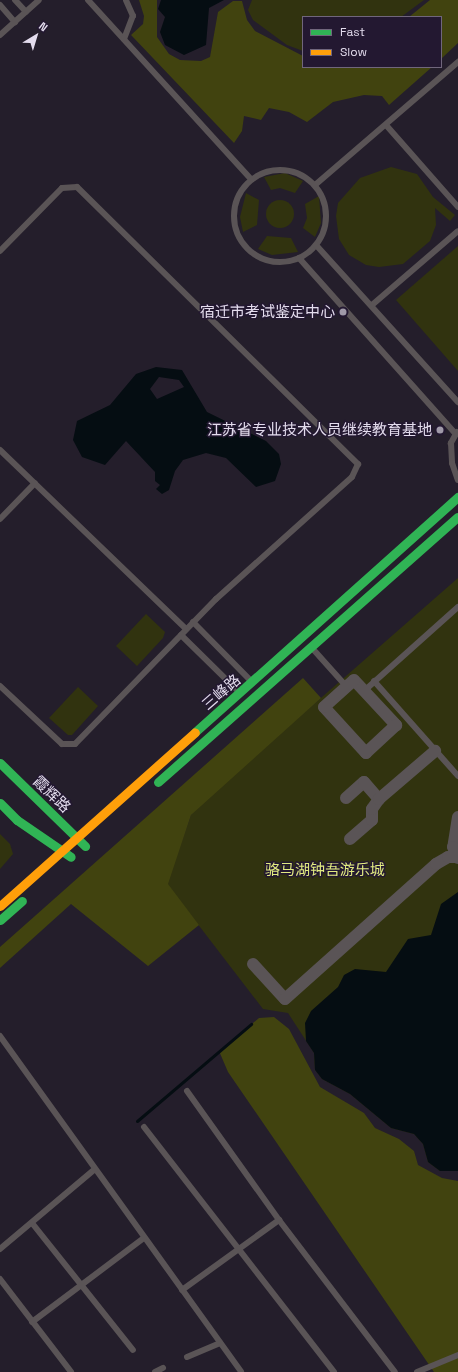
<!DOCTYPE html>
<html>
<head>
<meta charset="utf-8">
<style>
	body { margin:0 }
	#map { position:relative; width:458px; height:1372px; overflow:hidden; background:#241e2b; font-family:"Space Grotesk","Noto Sans SC",sans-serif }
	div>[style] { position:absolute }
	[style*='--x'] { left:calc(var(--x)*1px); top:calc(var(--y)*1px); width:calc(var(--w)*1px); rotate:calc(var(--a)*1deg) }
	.green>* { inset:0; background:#31330f }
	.round { border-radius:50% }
	.forest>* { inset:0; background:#41430f }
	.water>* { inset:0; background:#050d12 }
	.stream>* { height:3px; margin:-1.5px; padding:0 1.5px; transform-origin:1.5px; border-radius:1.5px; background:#050d12 }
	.lane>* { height:6px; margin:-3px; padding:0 3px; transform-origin:3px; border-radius:3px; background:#5a5456 }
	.lane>.ring { margin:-3px; padding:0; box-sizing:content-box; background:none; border:6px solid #5a5456; border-radius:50% }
	.street>* { height:12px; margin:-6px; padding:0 6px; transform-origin:6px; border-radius:6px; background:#5a5456 }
	.fast>* { height:9px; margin:-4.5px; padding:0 4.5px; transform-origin:4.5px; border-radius:4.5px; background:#30b455 }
	.slow>* { height:9px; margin:-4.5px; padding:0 4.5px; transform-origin:4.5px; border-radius:4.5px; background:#ff9f0a }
	.dots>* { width:11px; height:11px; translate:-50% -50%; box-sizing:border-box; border:2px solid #231831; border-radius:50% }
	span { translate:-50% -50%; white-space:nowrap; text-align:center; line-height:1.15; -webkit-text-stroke:3px #231831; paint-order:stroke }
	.poi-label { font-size:15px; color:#e3dced }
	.right { translate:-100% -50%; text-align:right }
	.street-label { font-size:15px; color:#e3dced }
	.park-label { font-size:15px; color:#e1ea80 }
	.legend { position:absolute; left:302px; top:16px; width:140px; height:52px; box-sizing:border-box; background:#231831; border:1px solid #70667c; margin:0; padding:5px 7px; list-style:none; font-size:12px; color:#e3dced }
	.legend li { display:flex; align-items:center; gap:8px; height:20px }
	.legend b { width:20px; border:1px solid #70667c }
	.north { position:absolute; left:16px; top:16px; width:40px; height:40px; -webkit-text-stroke:3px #231831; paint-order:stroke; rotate:38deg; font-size:11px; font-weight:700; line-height:16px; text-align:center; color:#e3dced }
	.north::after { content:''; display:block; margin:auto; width:14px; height:18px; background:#e3dced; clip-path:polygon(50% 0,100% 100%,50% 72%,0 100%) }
</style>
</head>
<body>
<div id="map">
	<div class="green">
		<div style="clip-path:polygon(252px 0,424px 0,401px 17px,303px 17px,303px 51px,287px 45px,253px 20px,248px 10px)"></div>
		<div style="clip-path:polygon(391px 167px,417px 174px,433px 197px,455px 215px,450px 221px,435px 208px,436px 225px,430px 241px,403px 264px,379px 267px,366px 265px,349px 255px,339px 239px,336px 216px,338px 203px,360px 178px)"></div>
		<div style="clip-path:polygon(285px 173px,303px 181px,295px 193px,280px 188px,271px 190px,264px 177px)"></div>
		<div style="clip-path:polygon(246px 193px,259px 200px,257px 225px,243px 232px,240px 217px)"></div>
		<div style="clip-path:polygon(319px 196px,321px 223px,315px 237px,303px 228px,307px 218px,305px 204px)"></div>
		<div class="round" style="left:266px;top:200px;width:28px;height:28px"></div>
		<div style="clip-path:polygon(267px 236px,291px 238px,298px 252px,272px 255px,258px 249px)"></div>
		<div style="clip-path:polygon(458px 246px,458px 371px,396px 300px)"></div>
		<div style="clip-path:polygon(458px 578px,458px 1171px,440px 1171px,428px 1162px,423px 1144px,414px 1134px,391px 1128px,350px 1094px,322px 1079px,315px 1070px,314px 1053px,288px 1013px,263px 1009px,167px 884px,191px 815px,203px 801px)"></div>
		<div style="clip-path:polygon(146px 614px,165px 632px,163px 638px,137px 666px,116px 646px)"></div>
		<div style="clip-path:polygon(78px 687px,98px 706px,72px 735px,68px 735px,49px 718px)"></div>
		<div style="clip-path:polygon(0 834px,10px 844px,13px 854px,0 869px)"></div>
	</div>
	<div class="forest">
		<div style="clip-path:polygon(139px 0,157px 0,157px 37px,169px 54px,180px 60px,201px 61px,210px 57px,218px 12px,233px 1px,242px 1px,247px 20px,255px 31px,303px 56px,303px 67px,432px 67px,389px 105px,382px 96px,364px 95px,333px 102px,307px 122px,289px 112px,269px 108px,261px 120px,244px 116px,242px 131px,234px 143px,131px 35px,143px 24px,144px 16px)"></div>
		<div style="clip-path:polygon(430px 0,458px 0,458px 43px,441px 59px,441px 17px,409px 17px)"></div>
		<div style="clip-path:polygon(303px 678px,321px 698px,191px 815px,168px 884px,199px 925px,148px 966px,71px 904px,0 968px,0 947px)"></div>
		<div style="clip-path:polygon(274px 1017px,289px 1029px,320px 1087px,364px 1113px,375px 1128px,399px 1139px,414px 1151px,418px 1165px,442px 1178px,458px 1181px,458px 1372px,434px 1372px,228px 1072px,219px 1051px,259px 1018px)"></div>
	</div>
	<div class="water">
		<div style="clip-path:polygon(161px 0,224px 0,209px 8px,206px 45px,184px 55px,165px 45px,160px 32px,165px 17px,158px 9px)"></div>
		<div style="clip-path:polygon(evenodd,156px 367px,182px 370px,207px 412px,266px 441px,279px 454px,281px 464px,275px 481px,256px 487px,226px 458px,206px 453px,183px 460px,175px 471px,169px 490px,162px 494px,156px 489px,160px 485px,155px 481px,155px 472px,126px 441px,105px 465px,82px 457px,73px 440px,77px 421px,110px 405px,136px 374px,156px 367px,159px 377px,179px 380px,184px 387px,157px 399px,150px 389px,159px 377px)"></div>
		<div style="clip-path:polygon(458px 892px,458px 1171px,440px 1171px,428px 1162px,423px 1144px,414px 1134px,391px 1128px,350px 1094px,322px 1079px,315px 1070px,314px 1053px,306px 1041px,305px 1023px,311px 1011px,338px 987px,344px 975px,355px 969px,386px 972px,408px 939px,431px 935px,441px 904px)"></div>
	</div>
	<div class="stream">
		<div style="--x:137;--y:1121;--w:150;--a:-40.4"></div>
	</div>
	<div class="lane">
		<div style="--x:15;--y:0;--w:16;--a:47"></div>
		<div style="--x:88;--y:0;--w:242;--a:47.7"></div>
		<div style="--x:0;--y:5;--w:23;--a:49"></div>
		<div style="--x:0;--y:35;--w:52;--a:-41.9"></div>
		<div style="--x:124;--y:39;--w:25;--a:-69"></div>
		<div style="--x:133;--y:16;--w:17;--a:-114"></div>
		<div style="--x:386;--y:125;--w:109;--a:48.7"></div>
		<div class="ring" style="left:234px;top:170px;width:86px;height:86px"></div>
		<div style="--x:315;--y:185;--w:189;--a:-40.7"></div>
		<div style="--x:316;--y:245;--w:212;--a:47.9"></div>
		<div style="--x:0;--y:251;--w:88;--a:-45.5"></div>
		<div style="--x:62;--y:188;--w:15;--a:-4"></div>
		<div style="--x:77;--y:187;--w:395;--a:44.6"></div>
		<div style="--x:358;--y:464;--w:14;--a:115"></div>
		<div style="--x:352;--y:477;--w:183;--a:138.1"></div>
		<div style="--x:216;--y:599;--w:202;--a:134.2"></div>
		<div style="--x:75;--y:744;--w:13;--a:180"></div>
		<div style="--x:62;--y:744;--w:85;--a:-136.9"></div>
		<div style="--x:299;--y:258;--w:236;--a:48.3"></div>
		<div style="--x:372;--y:305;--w:113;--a:-40.7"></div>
		<div style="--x:457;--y:432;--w:13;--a:119"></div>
		<div style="--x:451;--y:443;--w:20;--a:87"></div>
		<div style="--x:452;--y:463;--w:18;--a:71"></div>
		<div style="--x:0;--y:450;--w:258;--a:43.9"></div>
		<div style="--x:0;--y:519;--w:50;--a:-45.8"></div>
		<div style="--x:193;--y:622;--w:83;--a:45.5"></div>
		<div style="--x:181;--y:635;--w:80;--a:44.5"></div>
		<div style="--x:312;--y:648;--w:51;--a:48.2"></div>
		<div style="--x:374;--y:681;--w:127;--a:48.5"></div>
		<div style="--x:364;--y:691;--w:126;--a:-41.8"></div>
		<div style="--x:0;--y:1036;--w:413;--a:54.3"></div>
		<div style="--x:187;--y:1091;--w:158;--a:54.5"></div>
		<div style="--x:279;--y:1220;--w:191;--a:52.7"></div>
		<div style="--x:144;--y:1127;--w:310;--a:52.2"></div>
		<div style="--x:32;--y:1223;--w:162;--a:51.5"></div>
		<div style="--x:0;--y:1249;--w:124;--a:-40.1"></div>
		<div style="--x:0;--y:1279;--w:117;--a:52.6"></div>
		<div style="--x:182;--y:1290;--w:120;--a:-35.8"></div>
		<div style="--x:32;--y:1322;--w:140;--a:-36.9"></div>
		<div style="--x:187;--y:1357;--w:36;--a:-23"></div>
		<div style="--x:155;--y:1372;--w:9;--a:-27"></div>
		<div style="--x:417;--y:1372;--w:44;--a:-22.5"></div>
	</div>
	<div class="street">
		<div style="--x:354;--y:680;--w:62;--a:47"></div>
		<div style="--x:396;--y:725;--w:41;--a:137"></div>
		<div style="--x:366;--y:753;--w:62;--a:-132.4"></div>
		<div style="--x:324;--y:707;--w:40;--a:-42"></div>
		<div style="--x:346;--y:798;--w:24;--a:-42"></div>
		<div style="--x:364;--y:782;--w:23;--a:49"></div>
		<div style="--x:458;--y:817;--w:30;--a:99"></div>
		<div style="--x:453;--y:847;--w:12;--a:66"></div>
		<div style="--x:350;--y:839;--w:29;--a:-41"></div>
		<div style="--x:372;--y:820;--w:11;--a:-90"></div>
		<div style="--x:372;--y:809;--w:12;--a:-55"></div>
		<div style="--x:379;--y:799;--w:74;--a:-40.6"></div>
		<div style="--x:253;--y:964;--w:47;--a:47.6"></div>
		<div style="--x:285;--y:999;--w:203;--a:-41.8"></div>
		<div style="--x:436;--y:864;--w:14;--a:-30"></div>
		<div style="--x:448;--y:857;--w:9;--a:0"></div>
	</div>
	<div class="fast">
		<div style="--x:195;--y:732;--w:353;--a:-41.8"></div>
		<div style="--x:0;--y:763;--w:119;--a:44.3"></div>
		<div style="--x:158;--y:782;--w:400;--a:-41.5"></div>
		<div style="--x:0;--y:803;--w:24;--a:45"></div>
		<div style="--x:17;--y:820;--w:65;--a:34.4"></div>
		<div style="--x:0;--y:920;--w:29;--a:-41"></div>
	</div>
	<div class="slow">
		<div style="--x:0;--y:906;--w:261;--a:-41.7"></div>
	</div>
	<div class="dots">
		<div style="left:343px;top:312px;background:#a09aa9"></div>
		<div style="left:440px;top:430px;background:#a09aa9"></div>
	</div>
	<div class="poi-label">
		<span class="right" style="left:335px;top:312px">宿迁市考试鉴定中心</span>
		<span class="right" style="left:432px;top:430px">江苏省专业技术人员继续教育基地</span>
	</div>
	<div class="street-label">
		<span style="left:221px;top:692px;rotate:-41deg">三峰路</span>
		<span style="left:52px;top:794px;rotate:44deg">霞辉路</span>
	</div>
	<div class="park-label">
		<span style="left:325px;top:870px">骆马湖钟吾游乐城</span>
	</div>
	<ul class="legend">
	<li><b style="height:5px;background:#30b455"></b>Fast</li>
	<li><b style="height:5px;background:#ff9f0a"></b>Slow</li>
	</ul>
	<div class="north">N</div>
</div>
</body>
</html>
